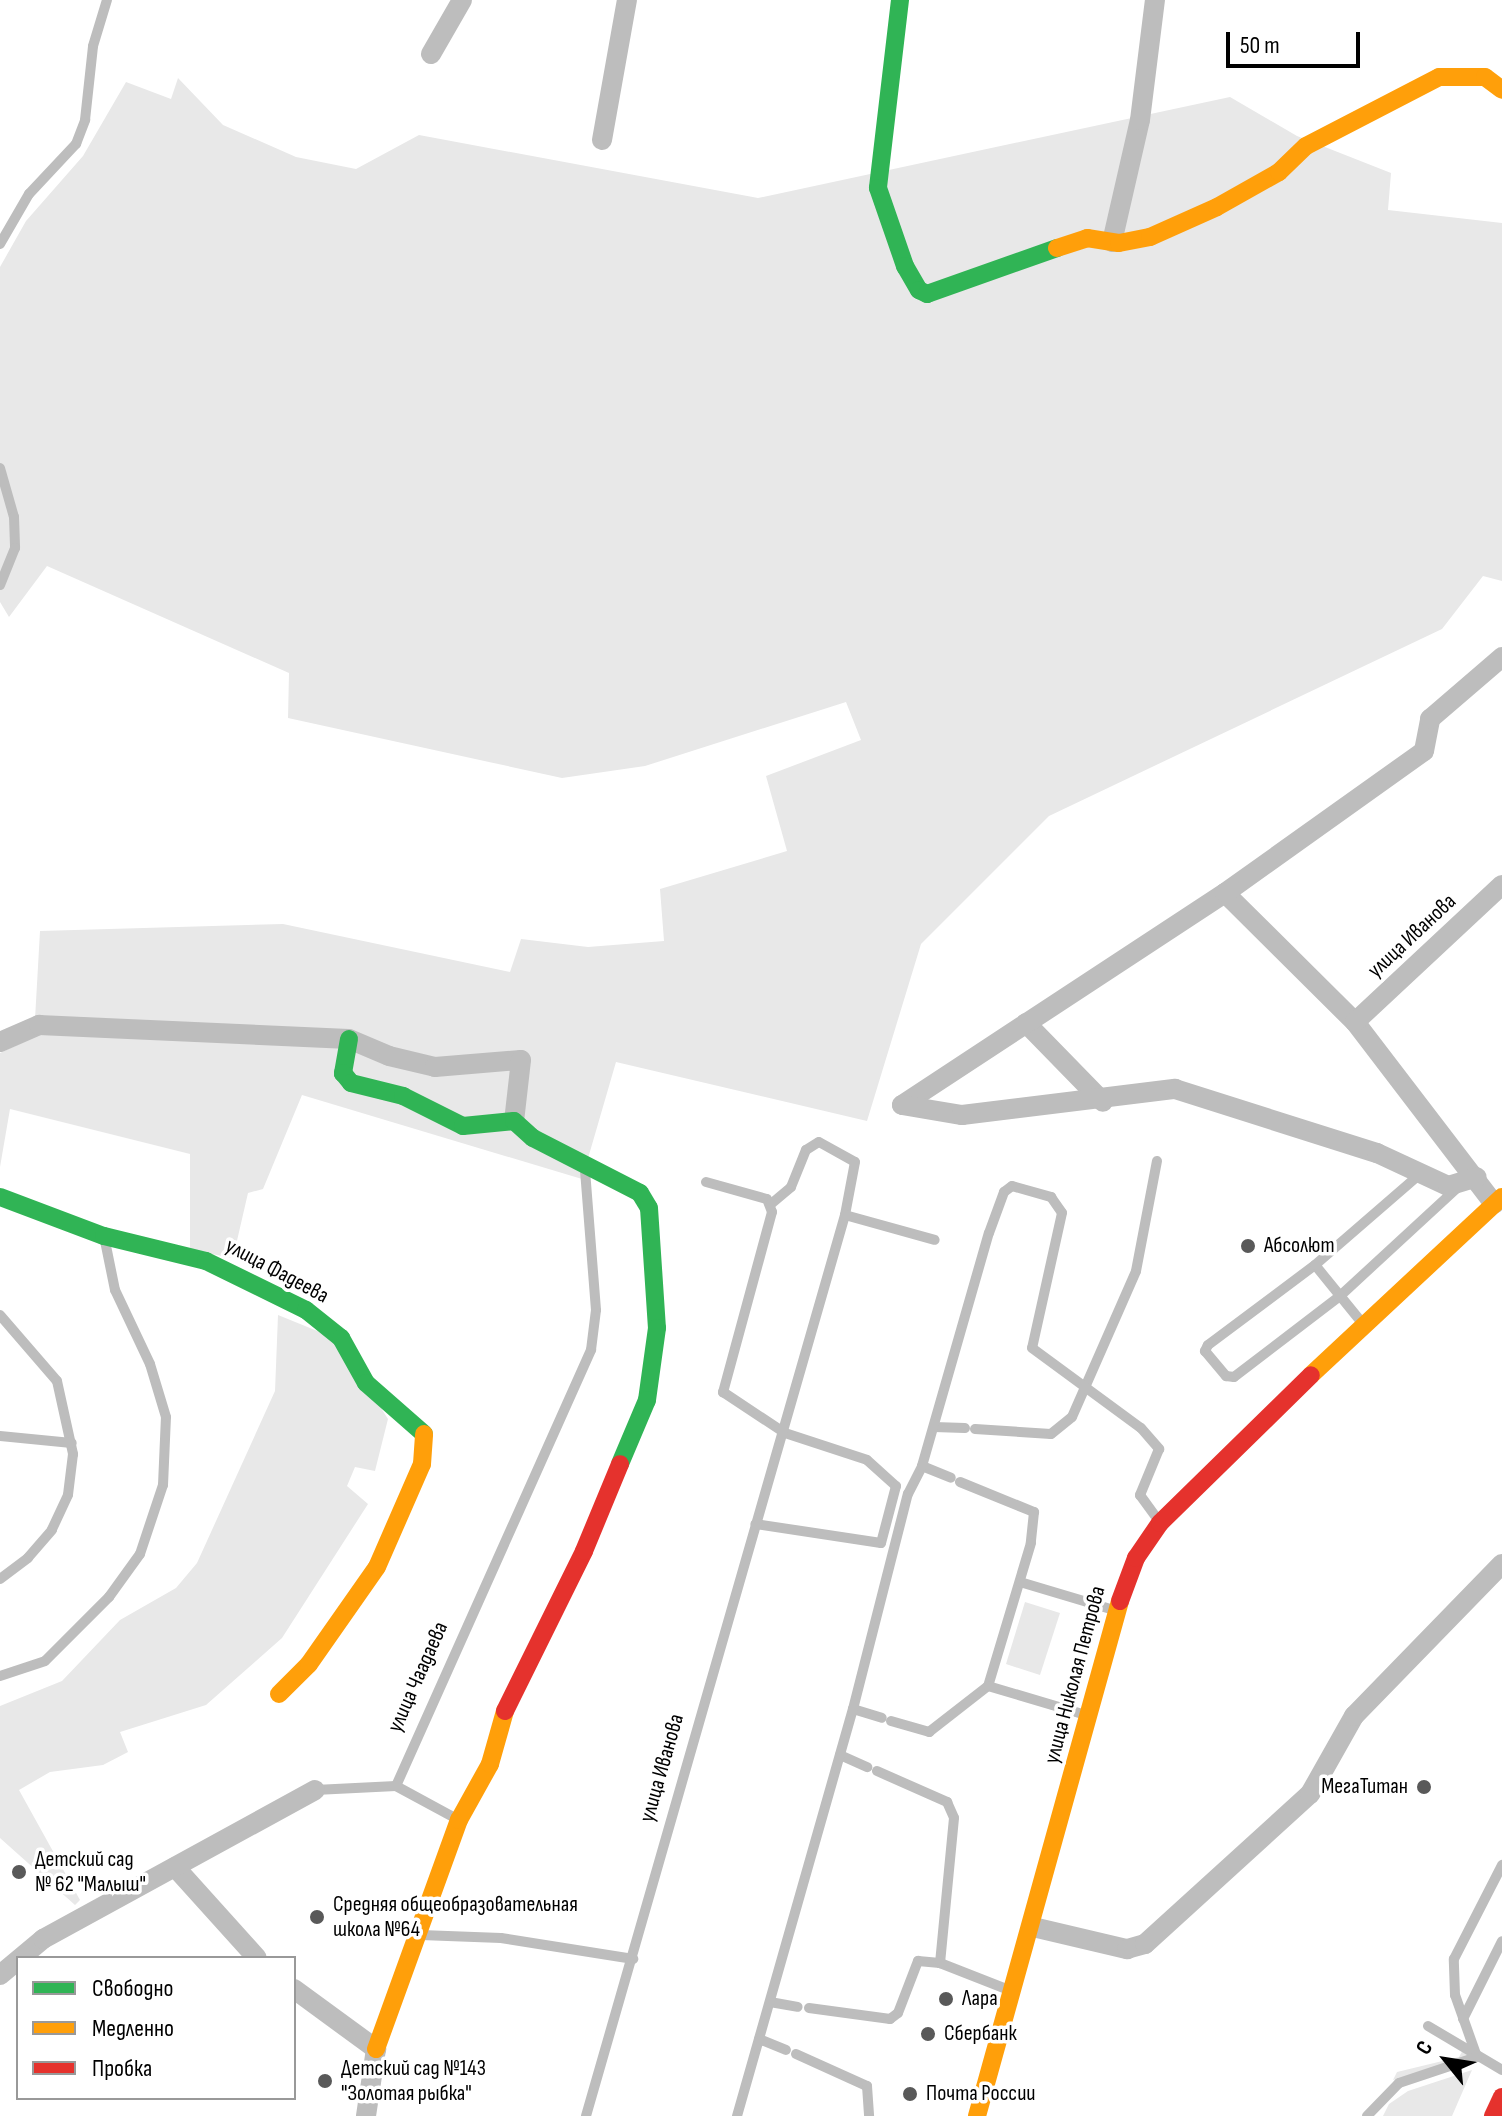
<!DOCTYPE html>
<html>
<head>
<meta charset="utf-8">
<style>
	body { margin:0 }
	#map { position:relative; width:1502px; height:2116px; overflow:hidden; background:#fff; font-family:"Sofia Sans Condensed",sans-serif }
	div>[style] { position:absolute }
	[style*='--x'] { left:calc(var(--x)*1px); top:calc(var(--y)*1px); width:calc(var(--w)*1px); rotate:calc(var(--a)*1deg) }
	.green>* { inset:0; background:#e8e8e8 }
	.lane>* { height:10px; margin:-5px; padding:0 5px; transform-origin:5px; border-radius:5px; background:#bdbdbd }
	.street>* { height:20px; margin:-10px; padding:0 10px; transform-origin:10px; border-radius:10px; background:#bdbdbd }
	.fast>* { height:18px; margin:-9px; padding:0 9px; transform-origin:9px; border-radius:9px; background:#30b455 }
	.slow>* { height:18px; margin:-9px; padding:0 9px; transform-origin:9px; border-radius:9px; background:#ff9f0a }
	.jam>* { height:18px; margin:-9px; padding:0 9px; transform-origin:9px; border-radius:9px; background:#e5322d }
	.dots>* { width:22px; height:22px; translate:-50% -50%; box-sizing:border-box; border:4px solid #fff; border-radius:50% }
	span { translate:-50% -50%; white-space:nowrap; text-align:center; line-height:1.15; -webkit-text-stroke:7px #fff; paint-order:stroke }
	.street-label { font-size:22px; color:#000 }
	.poi-label { font-size:22px; color:#000 }
	.left { translate:0 -50%; text-align:left }
	.right { translate:-100% -50%; text-align:right }
	.legend { position:absolute; left:16px; top:1956px; width:280px; height:144px; box-sizing:border-box; background:#fff; border:2px solid #999; margin:0; padding:10px 14px; list-style:none; font-size:24px; color:#000 }
	.legend li { display:flex; align-items:center; gap:16px; height:40px }
	.legend b { width:40px; border:2px solid #999 }
	.north { position:absolute; left:1406px; top:2020px; width:80px; height:80px; -webkit-text-stroke:6px #fff; paint-order:stroke; rotate:300deg; font-size:22px; font-weight:700; line-height:32px; text-align:center; color:#000 }
	.north::after { content:''; display:block; margin:auto; width:28px; height:36px; background:#000; clip-path:polygon(50% 0,100% 100%,50% 72%,0 100%) }
	.scale { position:absolute; left:1226px; top:32px; width:134px; height:36px; box-sizing:border-box; border:4px solid #000; border-top:0; padding-left:10px; font-size:24px; line-height:28px; white-space:nowrap; color:#000; -webkit-text-stroke:6px #fff; paint-order:stroke }
</style>
</head>
<body>
<div id="map">
	<div class="green">
		<div style="clip-path:polygon(178px 78px,223px 125px,296px 157px,356px 169px,419px 135px,758px 198px,1230px 97px,1297px 136px,1391px 173px,1388px 210px,1502px 223px,1502px 581px,1483px 576px,1442px 629px,1049px 816px,921px 944px,867px 1121px,616px 1062px,582px 1179px,302px 1095px,263px 1189px,248px 1193px,233px 1258px,190px 1250px,190px 1154px,10px 1109px,0 1167px,0 1053px,34px 1037px,40px 931px,283px 924px,510px 972px,521px 939px,588px 947px,664px 941px,660px 889px,787px 851px,766px 776px,861px 740px,846px 702px,645px 766px,562px 778px,288px 718px,289px 673px,47px 566px,9px 617px,0 602px,0 267px,26px 221px,83px 156px,126px 82px,171px 99px)"></div>
		<div style="clip-path:polygon(278px 1315px,337px 1339px,388px 1419px,375px 1471px,355px 1467px,347px 1486px,368px 1504px,282px 1638px,206px 1705px,120px 1732px,128px 1752px,103px 1765px,50px 1772px,19px 1790px,80px 1900px,75px 1905px,0 1838px,0 1706px,62px 1681px,120px 1620px,176px 1588px,197px 1563px,275px 1391px)"></div>
		<div style="clip-path:polygon(1025px 1602px,1060px 1613px,1040px 1675px,1006px 1664px)"></div>
		<div style="clip-path:polygon(1463px 2050px,1477px 2058px,1393px 2080px,1397px 2072px,1459px 2057px)"></div>
		<div style="clip-path:polygon(1472px 2070px,1452px 2116px,1383px 2116px,1389px 2104px,1408px 2091px)"></div>
	</div>
	<div class="lane">
		<div style="--x:0;--y:244;--w:58;--a:-59.9"></div>
		<div style="--x:29;--y:194;--w:69;--a:-46.8"></div>
		<div style="--x:76;--y:144;--w:26;--a:-69"></div>
		<div style="--x:85;--y:120;--w:74;--a:-83.8"></div>
		<div style="--x:93;--y:46;--w:48;--a:-73.1"></div>
		<div style="--x:0;--y:468;--w:51;--a:74.1"></div>
		<div style="--x:14;--y:517;--w:31;--a:88"></div>
		<div style="--x:15;--y:548;--w:40;--a:112"></div>
		<div style="--x:706;--y:1182;--w:63;--a:15.6"></div>
		<div style="--x:767;--y:1199;--w:14;--a:69"></div>
		<div style="--x:772;--y:1212;--w:187;--a:105.2"></div>
		<div style="--x:723;--y:1392;--w:74;--a:33.5"></div>
		<div style="--x:785;--y:1433;--w:86;--a:18.2"></div>
		<div style="--x:867;--y:1460;--w:39;--a:42"></div>
		<div style="--x:896;--y:1486;--w:59;--a:104.7"></div>
		<div style="--x:881;--y:1543;--w:127;--a:-171.4"></div>
		<div style="--x:771;--y:1204;--w:26;--a:-40"></div>
		<div style="--x:791;--y:1187;--w:40;--a:-68"></div>
		<div style="--x:806;--y:1150;--w:15;--a:-32"></div>
		<div style="--x:819;--y:1142;--w:41;--a:29.1"></div>
		<div style="--x:855;--y:1162;--w:54;--a:100.7"></div>
		<div style="--x:1315;--y:1265;--w:134;--a:143.2"></div>
		<div style="--x:1208;--y:1345;--w:7;--a:117"></div>
		<div style="--x:1205;--y:1351;--w:33;--a:50"></div>
		<div style="--x:1226;--y:1376;--w:8;--a:7"></div>
		<div style="--x:1234;--y:1377;--w:133;--a:-37.4"></div>
		<div style="--x:1340;--y:1296;--w:161;--a:-42.7"></div>
		<div style="--x:0;--y:1315;--w:87;--a:49.2"></div>
		<div style="--x:57;--y:1381;--w:75;--a:77.6"></div>
		<div style="--x:73;--y:1454;--w:41;--a:97"></div>
		<div style="--x:68;--y:1495;--w:38;--a:115"></div>
		<div style="--x:52;--y:1530;--w:37;--a:131"></div>
		<div style="--x:28;--y:1558;--w:35;--a:143"></div>
		<div style="--x:1363;--y:1324;--w:76;--a:-129.1"></div>
		<div style="--x:1315;--y:1265;--w:139;--a:-40.9"></div>
		<div style="--x:934;--y:1427;--w:31;--a:2"></div>
		<div style="--x:975;--y:1429;--w:76;--a:3.8"></div>
		<div style="--x:1051;--y:1434;--w:27;--a:-39"></div>
		<div style="--x:1072;--y:1417;--w:159;--a:-66.3"></div>
		<div style="--x:1136;--y:1271;--w:112;--a:-79.2"></div>
		<div style="--x:0;--y:1436;--w:72;--a:5.6"></div>
		<div style="--x:922;--y:1466;--w:31;--a:22"></div>
		<div style="--x:960;--y:1482;--w:80;--a:22.1"></div>
		<div style="--x:1034;--y:1512;--w:31;--a:96"></div>
		<div style="--x:1031;--y:1543;--w:149;--a:106.7"></div>
		<div style="--x:1020;--y:1582;--w:98;--a:16.6"></div>
		<div style="--x:0;--y:1676;--w:47;--a:-18.4"></div>
		<div style="--x:45;--y:1661;--w:91;--a:-45"></div>
		<div style="--x:109;--y:1597;--w:53;--a:-54.2"></div>
		<div style="--x:140;--y:1554;--w:73;--a:-71.6"></div>
		<div style="--x:163;--y:1485;--w:68;--a:-87.5"></div>
		<div style="--x:166;--y:1417;--w:55;--a:-106.8"></div>
		<div style="--x:150;--y:1364;--w:82;--a:-115.3"></div>
		<div style="--x:115;--y:1290;--w:50;--a:-101.5"></div>
		<div style="--x:853;--y:1709;--w:30;--a:17"></div>
		<div style="--x:891;--y:1721;--w:40;--a:16"></div>
		<div style="--x:929;--y:1732;--w:75;--a:-37.9"></div>
		<div style="--x:988;--y:1686;--w:102;--a:16.5"></div>
		<div style="--x:840;--y:1755;--w:30;--a:24"></div>
		<div style="--x:877;--y:1771;--w:77;--a:23.9"></div>
		<div style="--x:947;--y:1802;--w:17;--a:66"></div>
		<div style="--x:954;--y:1818;--w:146;--a:95.5"></div>
		<div style="--x:396;--y:1786;--w:69;--a:28.4"></div>
		<div style="--x:315;--y:1790;--w:81;--a:-2.8"></div>
		<div style="--x:396;--y:1786;--w:478;--a:-65.9"></div>
		<div style="--x:591;--y:1350;--w:40;--a:-82.9"></div>
		<div style="--x:596;--y:1310;--w:140;--a:-94.5"></div>
		<div style="--x:421;--y:1935;--w:80;--a:2.1"></div>
		<div style="--x:501;--y:1938;--w:134;--a:9"></div>
		<div style="--x:770;--y:2002;--w:28;--a:10"></div>
		<div style="--x:809;--y:2008;--w:82;--a:7.7"></div>
		<div style="--x:890;--y:2019;--w:10;--a:-37"></div>
		<div style="--x:898;--y:2013;--w:56;--a:-69"></div>
		<div style="--x:918;--y:1961;--w:22;--a:5"></div>
		<div style="--x:940;--y:1963;--w:74;--a:21.4"></div>
		<div style="--x:1463;--y:2019;--w:87;--a:-63.4"></div>
		<div style="--x:1428;--y:2026;--w:86;--a:30.7"></div>
		<div style="--x:759;--y:2039;--w:29;--a:22"></div>
		<div style="--x:796;--y:2054;--w:78;--a:24.3"></div>
		<div style="--x:867;--y:2086;--w:30;--a:86"></div>
		<div style="--x:1477;--y:2057;--w:66;--a:-109.5"></div>
		<div style="--x:1455;--y:1995;--w:36;--a:-92"></div>
		<div style="--x:1454;--y:1959;--w:106;--a:-62.9"></div>
		<div style="--x:586;--y:2116;--w:937;--a:-73.96"></div>
		<div style="--x:845;--y:1215;--w:93;--a:15.5"></div>
		<div style="--x:737;--y:2116;--w:423;--a:-74.1"></div>
		<div style="--x:853;--y:1709;--w:222;--a:-75.7"></div>
		<div style="--x:908;--y:1494;--w:31;--a:-63"></div>
		<div style="--x:922;--y:1466;--w:242;--a:-74"></div>
		<div style="--x:989;--y:1233;--w:44;--a:-69.9"></div>
		<div style="--x:1004;--y:1192;--w:10;--a:-37"></div>
		<div style="--x:1012;--y:1186;--w:41;--a:15.8"></div>
		<div style="--x:1051;--y:1197;--w:19;--a:55"></div>
		<div style="--x:1062;--y:1213;--w:138;--a:102.5"></div>
		<div style="--x:1032;--y:1348;--w:135;--a:36.3"></div>
		<div style="--x:1141;--y:1428;--w:28;--a:49"></div>
		<div style="--x:1159;--y:1449;--w:50;--a:112.4"></div>
		<div style="--x:1140;--y:1495;--w:32;--a:54"></div>
		<div style="--x:1367;--y:2116;--w:46;--a:-45.9"></div>
		<div style="--x:1399;--y:2083;--w:82;--a:-18.4"></div>
	</div>
	<div class="street">
		<div style="--x:431;--y:54;--w:62;--a:-60.1"></div>
		<div style="--x:602;--y:140;--w:142;--a:-79.9"></div>
		<div style="--x:1112;--y:242;--w:125;--a:-77.1"></div>
		<div style="--x:1140;--y:120;--w:121;--a:-82.9"></div>
		<div style="--x:1225;--y:893;--w:183;--a:44.8"></div>
		<div style="--x:1355;--y:1022;--w:229;--a:52.6"></div>
		<div style="--x:1355;--y:1022;--w:201;--a:-43"></div>
		<div style="--x:1026;--y:1023;--w:110;--a:45.7"></div>
		<div style="--x:0;--y:1042;--w:43;--a:-23.6"></div>
		<div style="--x:39;--y:1025;--w:310;--a:2.6"></div>
		<div style="--x:349;--y:1039;--w:43;--a:23"></div>
		<div style="--x:389;--y:1056;--w:47;--a:13.4"></div>
		<div style="--x:435;--y:1067;--w:86;--a:-4.7"></div>
		<div style="--x:521;--y:1060;--w:61;--a:96.5"></div>
		<div style="--x:902;--y:1105;--w:386;--a:-33.3"></div>
		<div style="--x:1225;--y:893;--w:244;--a:-35.5"></div>
		<div style="--x:1424;--y:751;--w:33;--a:-79"></div>
		<div style="--x:1430;--y:719;--w:95;--a:-40.7"></div>
		<div style="--x:902;--y:1105;--w:61;--a:9.5"></div>
		<div style="--x:962;--y:1115;--w:215;--a:-7"></div>
		<div style="--x:1175;--y:1089;--w:212;--a:17.6"></div>
		<div style="--x:1377;--y:1153;--w:78;--a:24.9"></div>
		<div style="--x:1448;--y:1186;--w:30;--a:-17"></div>
		<div style="--x:175;--y:1867;--w:122;--a:48"></div>
		<div style="--x:1033;--y:1927;--w:97;--a:13.2"></div>
		<div style="--x:1127;--y:1949;--w:19;--a:-16"></div>
		<div style="--x:1145;--y:1944;--w:223;--a:-42.3"></div>
		<div style="--x:1310;--y:1794;--w:90;--a:-60.6"></div>
		<div style="--x:1354;--y:1716;--w:212;--a:-45.8"></div>
		<div style="--x:0;--y:1975;--w:56;--a:-39.9"></div>
		<div style="--x:43;--y:1939;--w:310;--a:-28.7"></div>
		<div style="--x:294;--y:1989;--w:102;--a:36.2"></div>
		<div style="--x:376;--y:2049;--w:68;--a:98.5"></div>
	</div>
	<div class="fast">
		<div style="--x:900;--y:0;--w:189;--a:96.7"></div>
		<div style="--x:878;--y:188;--w:83;--a:70.9"></div>
		<div style="--x:905;--y:266;--w:28;--a:60"></div>
		<div style="--x:919;--y:290;--w:9;--a:27"></div>
		<div style="--x:927;--y:294;--w:138;--a:-19.5"></div>
		<div style="--x:349;--y:1039;--w:35;--a:100"></div>
		<div style="--x:343;--y:1073;--w:13;--a:51"></div>
		<div style="--x:351;--y:1083;--w:54;--a:14"></div>
		<div style="--x:403;--y:1096;--w:67;--a:26.6"></div>
		<div style="--x:463;--y:1126;--w:51;--a:-5.6"></div>
		<div style="--x:514;--y:1121;--w:25;--a:42"></div>
		<div style="--x:533;--y:1138;--w:120;--a:27.2"></div>
		<div style="--x:640;--y:1193;--w:17;--a:59"></div>
		<div style="--x:649;--y:1208;--w:120;--a:86.2"></div>
		<div style="--x:657;--y:1328;--w:73;--a:97.9"></div>
		<div style="--x:647;--y:1400;--w:69;--a:112.9"></div>
		<div style="--x:0;--y:1197;--w:111;--a:20.6"></div>
		<div style="--x:104;--y:1236;--w:105;--a:13.8"></div>
		<div style="--x:206;--y:1261;--w:111;--a:26.1"></div>
		<div style="--x:306;--y:1310;--w:45;--a:38.7"></div>
		<div style="--x:341;--y:1338;--w:51;--a:60.9"></div>
		<div style="--x:366;--y:1383;--w:77;--a:41.3"></div>
	</div>
	<div class="slow">
		<div style="--x:1057;--y:248;--w:32;--a:-18"></div>
		<div style="--x:1087;--y:238;--w:32;--a:9"></div>
		<div style="--x:1119;--y:243;--w:32;--a:-11"></div>
		<div style="--x:1150;--y:237;--w:73;--a:-24.1"></div>
		<div style="--x:1217;--y:207;--w:71;--a:-29.4"></div>
		<div style="--x:1279;--y:172;--w:37;--a:-44"></div>
		<div style="--x:1306;--y:146;--w:150;--a:-27.4"></div>
		<div style="--x:1439;--y:77;--w:46;--a:0"></div>
		<div style="--x:1485;--y:77;--w:21;--a:37"></div>
		<div style="--x:1311;--y:1375;--w:261;--a:-43"></div>
		<div style="--x:279;--y:1694;--w:42;--a:-45"></div>
		<div style="--x:309;--y:1664;--w:118;--a:-55"></div>
		<div style="--x:377;--y:1567;--w:112;--a:-66.4"></div>
		<div style="--x:422;--y:1464;--w:30;--a:-86"></div>
		<div style="--x:376;--y:2049;--w:244;--a:-70.1"></div>
		<div style="--x:459;--y:1820;--w:64;--a:-61"></div>
		<div style="--x:490;--y:1764;--w:55;--a:-74.2"></div>
		<div style="--x:977;--y:2116;--w:534;--a:-74.48"></div>
	</div>
	<div class="jam">
		<div style="--x:1120;--y:1601;--w:46;--a:-69.6"></div>
		<div style="--x:1136;--y:1558;--w:42;--a:-55.6"></div>
		<div style="--x:1160;--y:1523;--w:211;--a:-44.4"></div>
		<div style="--x:505;--y:1711;--w:178;--a:-63.7"></div>
		<div style="--x:584;--y:1551;--w:94;--a:-67.5"></div>
		<div style="--x:1493;--y:2116;--w:21;--a:-65"></div>
	</div>
	<div class="dots">
		<div style="left:1248px;top:1246px;background:#595959"></div>
		<div style="left:1424px;top:1787px;background:#595959"></div>
		<div style="left:19px;top:1872px;background:#595959"></div>
		<div style="left:317px;top:1917px;background:#595959"></div>
		<div style="left:946px;top:1999px;background:#595959"></div>
		<div style="left:928px;top:2034px;background:#595959"></div>
		<div style="left:325px;top:2081px;background:#595959"></div>
		<div style="left:910px;top:2094px;background:#595959"></div>
	</div>
	<div class="street-label">
		<span style="left:1412px;top:936px;rotate:-43deg">улица Иванова</span>
		<span style="left:277px;top:1271px;rotate:28deg">улица Фадеева</span>
		<span style="left:1075px;top:1675px;rotate:-75deg">улица Николая Петрова</span>
		<span style="left:418px;top:1677px;rotate:-66deg">улица Чаадаева</span>
		<span style="left:662px;top:1768px;rotate:-74deg">улица Иванова</span>
	</div>
	<div class="poi-label">
		<span class="left" style="left:1264px;top:1246px">Абсолют</span>
		<span class="right" style="left:1408px;top:1787px">МегаТитан</span>
		<span class="left" style="left:35px;top:1872px">Детский сад<br>№ 62 "Малыш"</span>
		<span class="left" style="left:333px;top:1917px">Средняя общеобразовательная<br>школа №64</span>
		<span class="left" style="left:962px;top:1999px">Лара</span>
		<span class="left" style="left:944px;top:2034px">Сбербанк</span>
		<span class="left" style="left:341px;top:2081px">Детский сад №143<br>"Золотая рыбка"</span>
		<span class="left" style="left:926px;top:2094px">Почта России</span>
	</div>
	<ul class="legend">
	<li><b style="height:10px;background:#30b455"></b>Свободно</li>
	<li><b style="height:10px;background:#ff9f0a"></b>Медленно</li>
	<li><b style="height:10px;background:#e5322d"></b>Пробка</li>
	</ul>
	<div class="north">С</div>
	<div class="scale">50 m</div>
</div>
</body>
</html>
